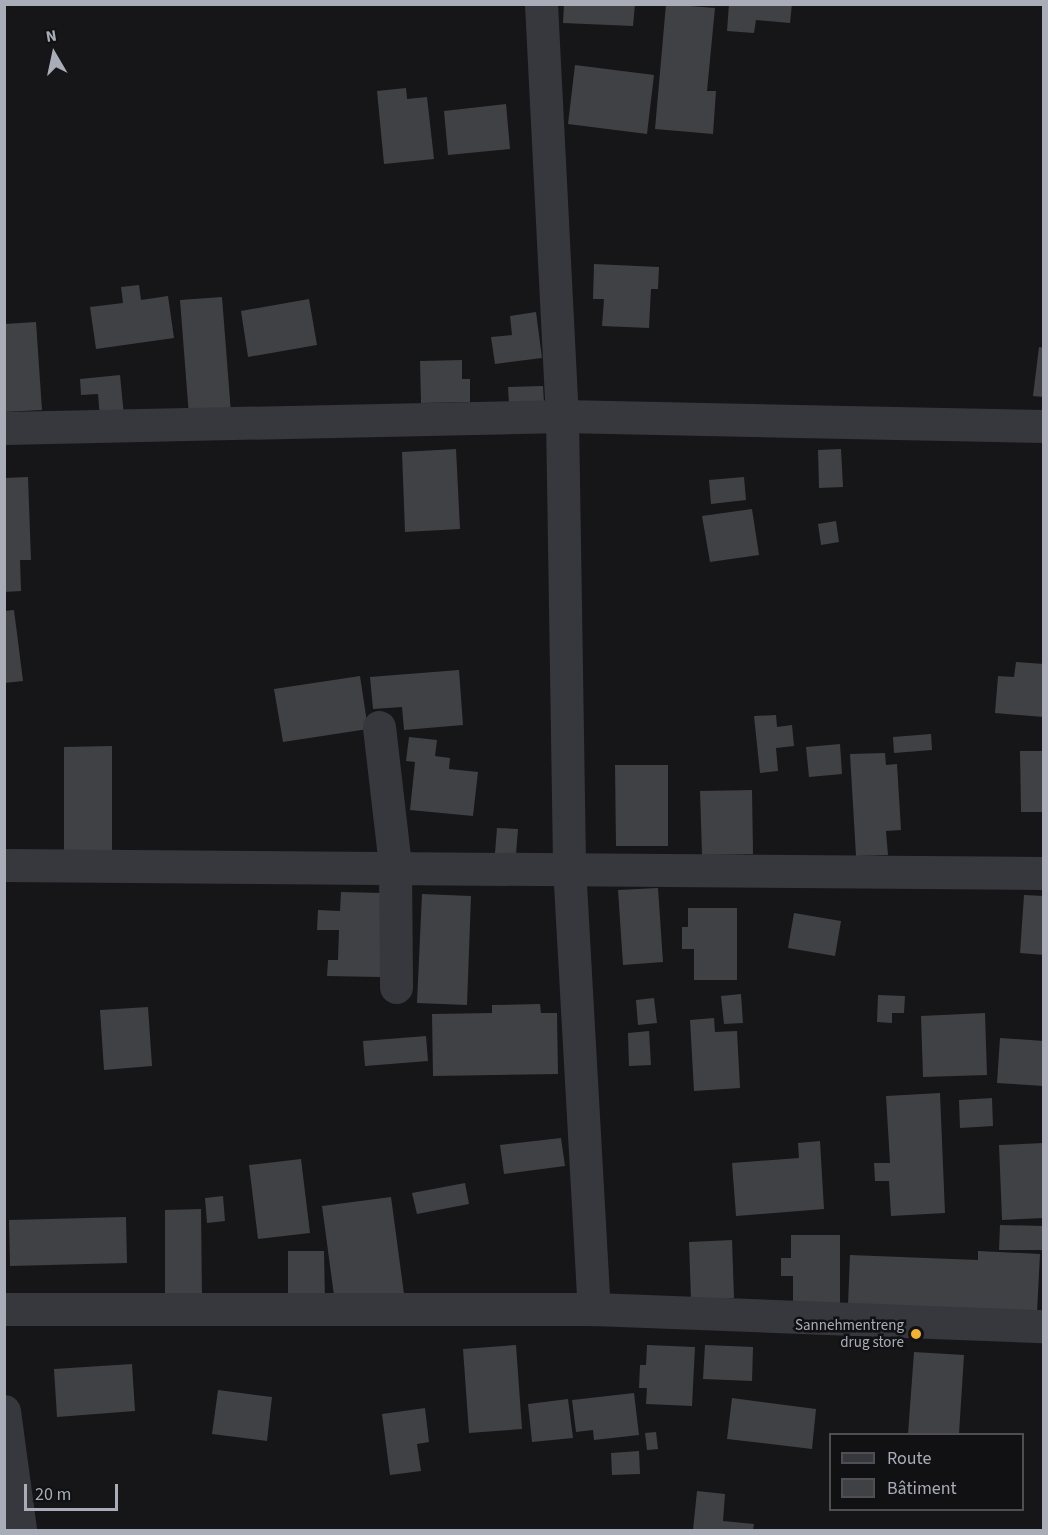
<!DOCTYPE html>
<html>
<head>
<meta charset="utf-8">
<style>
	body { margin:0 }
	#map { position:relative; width:1048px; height:1535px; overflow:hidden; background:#161618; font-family:"Source Sans 3",sans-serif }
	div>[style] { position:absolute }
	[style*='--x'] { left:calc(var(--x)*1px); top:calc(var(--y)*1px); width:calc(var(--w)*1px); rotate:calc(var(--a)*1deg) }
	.building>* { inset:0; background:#404145 }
	.minor>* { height:33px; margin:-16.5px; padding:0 16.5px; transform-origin:16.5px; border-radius:16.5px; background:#37383d }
	.dots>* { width:16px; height:16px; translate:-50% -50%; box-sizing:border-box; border:3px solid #111113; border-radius:50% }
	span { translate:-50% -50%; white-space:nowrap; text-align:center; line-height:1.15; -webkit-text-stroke:5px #111113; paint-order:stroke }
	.poi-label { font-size:15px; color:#a8adb8 }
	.right { translate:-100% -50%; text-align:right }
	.frame { position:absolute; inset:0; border:6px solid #a8adb8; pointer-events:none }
	.legend { position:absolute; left:829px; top:1433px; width:195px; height:78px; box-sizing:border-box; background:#111113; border:2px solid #4d4f55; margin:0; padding:8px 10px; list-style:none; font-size:18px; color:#a8adb8 }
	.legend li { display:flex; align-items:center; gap:12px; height:30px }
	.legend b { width:30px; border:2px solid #4d4f55 }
	.north { position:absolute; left:24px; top:24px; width:60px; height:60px; -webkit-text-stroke:4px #111113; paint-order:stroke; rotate:351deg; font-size:16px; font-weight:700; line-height:24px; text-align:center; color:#a8adb8 }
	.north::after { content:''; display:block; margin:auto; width:21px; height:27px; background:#a8adb8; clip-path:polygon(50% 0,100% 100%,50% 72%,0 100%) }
	.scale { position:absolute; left:24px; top:1484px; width:94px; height:27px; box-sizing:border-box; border:3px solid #a8adb8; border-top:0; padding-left:8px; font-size:18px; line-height:21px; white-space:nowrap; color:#a8adb8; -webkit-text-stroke:4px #111113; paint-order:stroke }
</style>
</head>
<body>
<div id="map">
	<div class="building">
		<div style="clip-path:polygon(564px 4px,635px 4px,633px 26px,563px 23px)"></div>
		<div style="clip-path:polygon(666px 4px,715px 8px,707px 91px,716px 91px,713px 134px,655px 129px)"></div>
		<div style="clip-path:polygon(729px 4px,792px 4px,790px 23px,756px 20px,754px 33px,727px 31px)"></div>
		<div style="clip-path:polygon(575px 65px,654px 75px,647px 134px,568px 124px)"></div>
		<div style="clip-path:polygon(406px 88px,407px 99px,427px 97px,434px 159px,384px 164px,377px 91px)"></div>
		<div style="clip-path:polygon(506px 104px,510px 149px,448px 155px,444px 111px)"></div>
		<div style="clip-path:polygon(594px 264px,659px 267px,658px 289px,651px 289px,649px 328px,602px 326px,604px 299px,593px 299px)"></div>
		<div style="clip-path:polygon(139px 285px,141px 300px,168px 296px,174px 338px,96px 349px,90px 307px,123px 303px,121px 287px)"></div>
		<div style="clip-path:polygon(222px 297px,231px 413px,189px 416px,180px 300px)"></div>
		<div style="clip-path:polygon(309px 299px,317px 345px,248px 357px,241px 311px)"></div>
		<div style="clip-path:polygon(536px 312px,542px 358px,495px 364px,491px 337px,512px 335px,510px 316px)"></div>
		<div style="clip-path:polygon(36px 322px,42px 410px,4px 412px,4px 324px)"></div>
		<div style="clip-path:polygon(1039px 347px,1044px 348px,1044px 397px,1033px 396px)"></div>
		<div style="clip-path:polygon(462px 360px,462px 379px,470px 379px,470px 402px,421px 403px,420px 361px)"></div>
		<div style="clip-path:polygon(120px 375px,124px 416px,100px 418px,98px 394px,81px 395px,80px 379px)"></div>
		<div style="clip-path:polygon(543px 386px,544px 403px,509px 405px,508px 387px)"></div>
		<div style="clip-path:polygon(456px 449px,460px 529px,405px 532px,402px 452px)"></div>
		<div style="clip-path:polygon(841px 449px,843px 487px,819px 488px,818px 450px)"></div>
		<div style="clip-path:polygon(28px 477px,31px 560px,20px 560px,21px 591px,4px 592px,4px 478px)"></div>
		<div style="clip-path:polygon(744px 477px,746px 500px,711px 504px,709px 480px)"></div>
		<div style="clip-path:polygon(752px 509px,759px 555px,710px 562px,702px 516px)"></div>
		<div style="clip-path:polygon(836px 521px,839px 542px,821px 545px,818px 524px)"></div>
		<div style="clip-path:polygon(14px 610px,23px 681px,4px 683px,4px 611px)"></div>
		<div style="clip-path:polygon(1016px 662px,1044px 664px,1044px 717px,995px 713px,998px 676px,1014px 677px)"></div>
		<div style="clip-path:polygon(459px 670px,463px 725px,404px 730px,402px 707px,373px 709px,370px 677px)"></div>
		<div style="clip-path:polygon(360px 676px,368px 729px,283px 742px,274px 689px)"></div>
		<div style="clip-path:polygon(776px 715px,777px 727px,792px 725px,794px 746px,776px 748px,778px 771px,760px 773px,754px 716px)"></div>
		<div style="clip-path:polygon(931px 734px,932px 750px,894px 753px,893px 737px)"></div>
		<div style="clip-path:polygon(409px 737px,437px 740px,435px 756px,450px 758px,449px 769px,478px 772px,473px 816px,410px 810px,415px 762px,406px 761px)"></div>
		<div style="clip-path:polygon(840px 744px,842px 774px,809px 777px,806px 747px)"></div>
		<div style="clip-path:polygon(112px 746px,112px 850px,64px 850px,64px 747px)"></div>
		<div style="clip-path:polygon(1020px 751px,1044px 751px,1044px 812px,1021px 812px)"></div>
		<div style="clip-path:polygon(885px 753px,886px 765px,897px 764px,901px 830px,886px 831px,888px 855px,856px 856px,850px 754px)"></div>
		<div style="clip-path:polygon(615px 765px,668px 765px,668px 846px,616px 846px)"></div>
		<div style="clip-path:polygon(752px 790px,753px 854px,702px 855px,700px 791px)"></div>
		<div style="clip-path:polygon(497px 828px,518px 829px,516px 854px,495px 853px)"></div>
		<div style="clip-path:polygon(658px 888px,663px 962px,623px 965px,618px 890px)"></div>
		<div style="clip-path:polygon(341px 892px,382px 893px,380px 977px,327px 976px,328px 960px,338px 960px,339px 930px,317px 930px,318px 910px,340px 911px)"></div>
		<div style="clip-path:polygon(422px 894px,471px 896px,467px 1005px,417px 1003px)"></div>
		<div style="clip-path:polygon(1024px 895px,1044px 896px,1044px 955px,1020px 953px)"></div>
		<div style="clip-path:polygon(688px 908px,737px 908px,737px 980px,694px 980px,694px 949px,682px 949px,682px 927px,688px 927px)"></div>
		<div style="clip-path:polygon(794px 913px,841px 921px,835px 956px,788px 948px)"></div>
		<div style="clip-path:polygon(741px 994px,743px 1023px,724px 1024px,721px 996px)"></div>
		<div style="clip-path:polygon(878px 995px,905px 996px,904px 1013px,892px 1013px,892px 1023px,877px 1022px)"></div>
		<div style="clip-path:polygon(654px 998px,657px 1023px,638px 1025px,636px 1000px)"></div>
		<div style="clip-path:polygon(540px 1004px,541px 1013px,557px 1013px,558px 1074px,433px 1076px,432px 1014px,492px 1013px,492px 1005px)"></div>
		<div style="clip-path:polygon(148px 1007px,152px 1066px,104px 1070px,100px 1010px)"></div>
		<div style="clip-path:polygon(985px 1013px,987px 1075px,923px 1077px,921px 1016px)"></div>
		<div style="clip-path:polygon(714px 1018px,715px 1032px,737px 1031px,740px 1088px,694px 1091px,690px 1020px)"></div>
		<div style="clip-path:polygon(649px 1031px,651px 1065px,629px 1066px,628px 1033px)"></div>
		<div style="clip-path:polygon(426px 1036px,428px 1061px,365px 1066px,363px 1041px)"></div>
		<div style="clip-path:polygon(1000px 1038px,1044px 1041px,1044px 1086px,997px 1083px)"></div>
		<div style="clip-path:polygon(940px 1093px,945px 1213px,891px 1216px,889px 1181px,875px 1181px,874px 1163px,890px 1163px,886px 1096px)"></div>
		<div style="clip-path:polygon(992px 1098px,993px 1126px,960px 1128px,959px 1100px)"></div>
		<div style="clip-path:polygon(561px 1138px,565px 1166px,504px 1174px,500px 1145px)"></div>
		<div style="clip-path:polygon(820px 1141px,824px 1209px,736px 1216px,732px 1163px,799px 1158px,798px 1143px)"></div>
		<div style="clip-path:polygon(1044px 1143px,1044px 1218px,1002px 1220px,999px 1145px)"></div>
		<div style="clip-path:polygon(301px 1159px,310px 1233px,258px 1239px,249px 1165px)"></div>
		<div style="clip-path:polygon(465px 1183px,469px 1204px,417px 1214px,412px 1193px)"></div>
		<div style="clip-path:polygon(223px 1196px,225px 1221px,207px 1223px,205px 1198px)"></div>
		<div style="clip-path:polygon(391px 1197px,404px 1294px,335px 1303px,322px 1206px)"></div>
		<div style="clip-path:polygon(201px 1209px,202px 1298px,165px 1298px,165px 1210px)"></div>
		<div style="clip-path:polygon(126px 1217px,127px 1263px,10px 1266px,9px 1220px)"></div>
		<div style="clip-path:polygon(1000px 1225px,1044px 1226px,1044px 1250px,999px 1250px)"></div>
		<div style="clip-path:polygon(791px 1235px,840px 1235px,840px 1304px,793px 1304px,793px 1276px,781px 1276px,781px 1258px,791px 1258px)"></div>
		<div style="clip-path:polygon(732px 1240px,734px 1298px,691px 1300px,689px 1242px)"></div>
		<div style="clip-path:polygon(288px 1251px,324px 1251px,325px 1302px,288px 1303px)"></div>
		<div style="clip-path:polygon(978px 1251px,1040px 1254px,1037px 1313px,848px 1305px,850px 1255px,978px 1260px)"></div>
		<div style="clip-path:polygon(516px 1345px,522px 1429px,469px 1433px,463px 1349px)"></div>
		<div style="clip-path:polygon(647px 1345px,695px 1347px,692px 1406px,646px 1404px,647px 1388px,639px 1388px,640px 1365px,646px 1365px)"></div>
		<div style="clip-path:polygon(705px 1345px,753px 1347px,752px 1381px,703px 1379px)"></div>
		<div style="clip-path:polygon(914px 1352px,964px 1355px,959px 1434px,908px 1434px)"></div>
		<div style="clip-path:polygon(132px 1364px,135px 1411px,57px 1417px,54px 1369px)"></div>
		<div style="clip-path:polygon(218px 1390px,272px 1397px,267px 1441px,212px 1434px)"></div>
		<div style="clip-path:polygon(634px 1393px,639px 1435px,594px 1440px,593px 1430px,576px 1432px,572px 1400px)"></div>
		<div style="clip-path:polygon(732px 1398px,816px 1409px,812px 1449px,727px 1439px)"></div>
		<div style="clip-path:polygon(568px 1399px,573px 1438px,532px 1442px,528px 1404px)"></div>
		<div style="clip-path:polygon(425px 1408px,429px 1442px,417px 1444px,421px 1471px,390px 1475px,382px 1414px)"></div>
		<div style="clip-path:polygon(656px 1432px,658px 1449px,647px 1450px,645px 1433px)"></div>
		<div style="clip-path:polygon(639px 1451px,640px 1474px,612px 1475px,611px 1453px)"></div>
		<div style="clip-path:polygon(697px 1491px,725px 1494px,723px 1521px,754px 1524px,753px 1530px,693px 1530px)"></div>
	</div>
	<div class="minor">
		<div style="--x:541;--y:4;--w:413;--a:87.1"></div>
		<div style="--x:562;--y:416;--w:450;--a:89.1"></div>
		<div style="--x:569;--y:866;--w:444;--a:86.8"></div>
		<div style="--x:4;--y:428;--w:558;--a:-1.23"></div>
		<div style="--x:562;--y:416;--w:482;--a:1.2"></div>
		<div style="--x:379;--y:727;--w:140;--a:83.4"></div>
		<div style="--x:395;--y:866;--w:121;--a:89.5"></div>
		<div style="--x:4;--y:865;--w:1040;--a:0.44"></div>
		<div style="--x:4;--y:1309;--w:590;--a:0"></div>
		<div style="--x:594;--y:1309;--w:450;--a:2.2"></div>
		<div style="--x:4;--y:1411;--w:120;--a:82.3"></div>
	</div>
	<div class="dots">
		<div style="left:916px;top:1334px;background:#f2b134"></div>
	</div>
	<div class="poi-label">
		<span class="right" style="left:904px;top:1334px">Sannehmentreng<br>drug store</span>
	</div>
	<div class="frame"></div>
	<ul class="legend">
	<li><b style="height:8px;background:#37383d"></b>Route</li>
	<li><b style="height:16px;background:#404145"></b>Bâtiment</li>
	</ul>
	<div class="north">N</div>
	<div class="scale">20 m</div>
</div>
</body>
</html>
